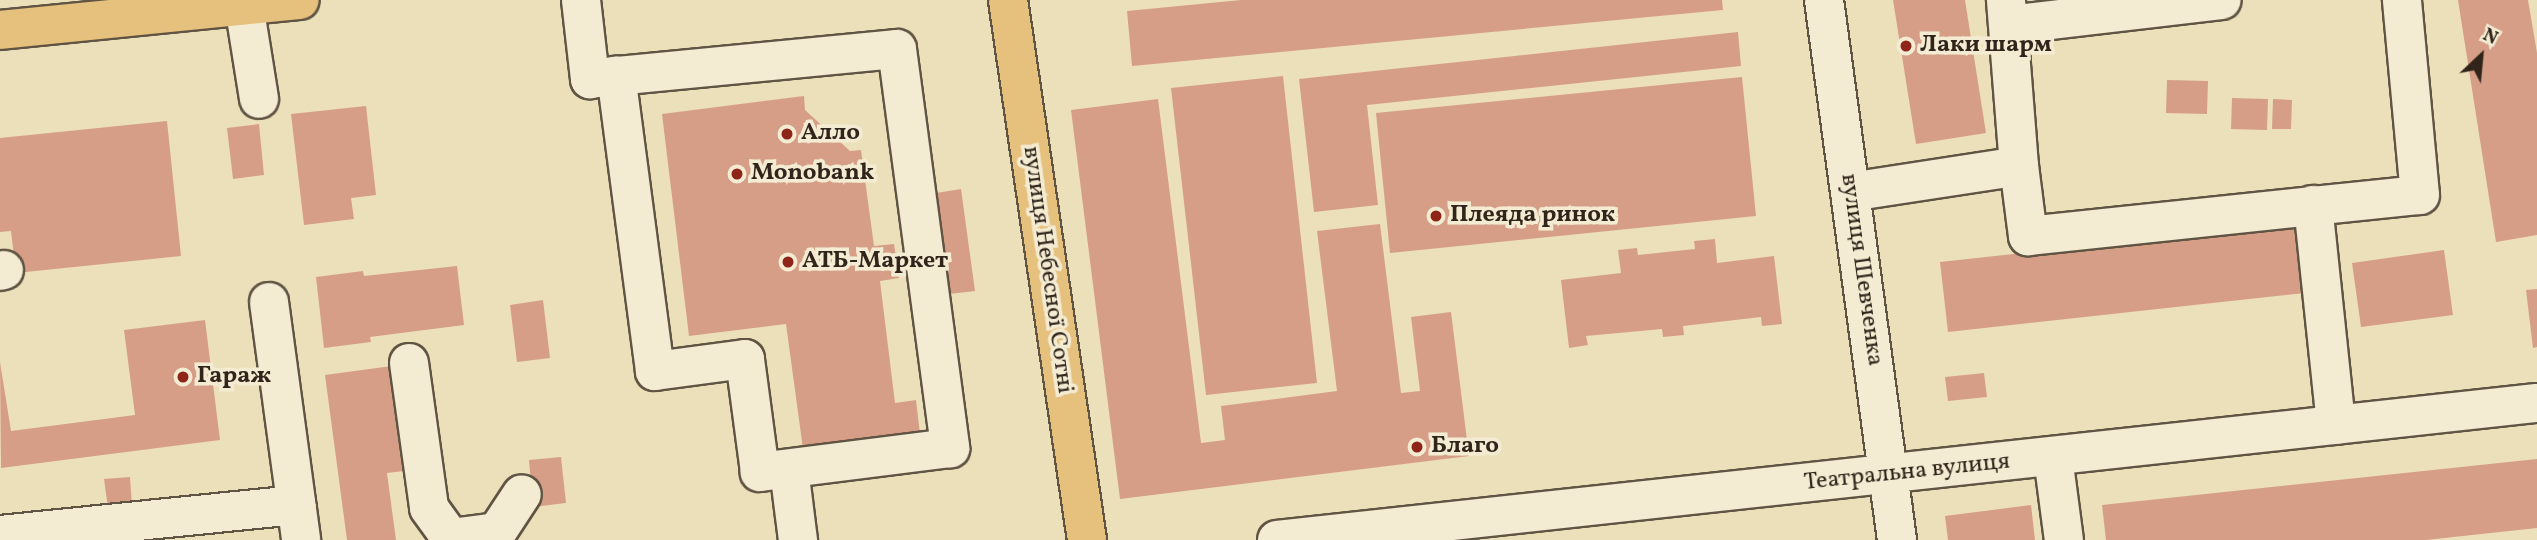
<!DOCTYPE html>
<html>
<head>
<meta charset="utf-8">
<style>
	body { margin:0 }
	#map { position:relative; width:2537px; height:540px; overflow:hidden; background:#ece0ba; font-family:Vollkorn,serif }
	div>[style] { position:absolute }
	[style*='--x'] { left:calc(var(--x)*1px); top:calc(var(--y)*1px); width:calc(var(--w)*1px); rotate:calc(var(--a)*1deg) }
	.building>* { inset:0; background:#d69e86 }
	.roads { filter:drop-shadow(2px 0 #605443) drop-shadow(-2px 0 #605443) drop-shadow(0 2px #605443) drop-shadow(0 -2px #605443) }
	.minor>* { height:38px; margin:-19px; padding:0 19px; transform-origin:19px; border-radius:19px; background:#f3ebd2 }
	.major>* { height:38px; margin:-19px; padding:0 19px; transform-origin:19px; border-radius:19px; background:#e6c07d }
	.highway>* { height:38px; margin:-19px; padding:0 19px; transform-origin:19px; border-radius:19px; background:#e6c07d }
	.dots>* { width:19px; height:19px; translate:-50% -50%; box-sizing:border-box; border:4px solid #f3ebd2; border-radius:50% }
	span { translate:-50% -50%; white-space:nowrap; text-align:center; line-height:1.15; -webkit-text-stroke:7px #f3ebd2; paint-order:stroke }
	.poi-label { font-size:24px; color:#31251b; font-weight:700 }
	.left { translate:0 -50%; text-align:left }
	.street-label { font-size:24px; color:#31251b }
	.north { position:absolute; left:2446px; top:21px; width:70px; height:70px; -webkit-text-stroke:5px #f3ebd2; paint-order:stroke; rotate:26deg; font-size:19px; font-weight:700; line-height:28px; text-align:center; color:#31251b }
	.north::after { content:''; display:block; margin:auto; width:24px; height:32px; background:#31251b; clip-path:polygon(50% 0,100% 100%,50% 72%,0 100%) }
</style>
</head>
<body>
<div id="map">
	<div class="building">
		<div style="clip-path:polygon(1241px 0,1722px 0,1723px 10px,1132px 66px,1127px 11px)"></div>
		<div style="clip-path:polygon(1893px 0,1965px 0,1986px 133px,1916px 144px)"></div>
		<div style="clip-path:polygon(2458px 0,2528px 0,2537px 53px,2537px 235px,2496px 242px)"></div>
		<div style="clip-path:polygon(1738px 32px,1741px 66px,1367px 105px,1378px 205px,1314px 212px,1299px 79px)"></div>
		<div style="clip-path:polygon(1283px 76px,1317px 383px,1206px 395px,1171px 88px)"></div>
		<div style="clip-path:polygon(1742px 77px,1756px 216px,1390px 253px,1376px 113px)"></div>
		<div style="clip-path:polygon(2167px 80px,2208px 81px,2207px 114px,2166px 113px)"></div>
		<div style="clip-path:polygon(804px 96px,805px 110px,850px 151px,861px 150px,874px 246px,894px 244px,899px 278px,880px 281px,895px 403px,916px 400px,920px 434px,803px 449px,786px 324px,689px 336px,662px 114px)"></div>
		<div style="clip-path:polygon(2232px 98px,2268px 99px,2267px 130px,2231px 129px)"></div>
		<div style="clip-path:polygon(1158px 99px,1201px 443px,1225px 440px,1221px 406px,1337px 391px,1317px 231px,1380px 224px,1401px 393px,1420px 391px,1411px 317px,1451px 312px,1469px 456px,1120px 499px,1071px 110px)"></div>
		<div style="clip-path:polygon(2273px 99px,2292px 100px,2291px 129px,2272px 129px)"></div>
		<div style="clip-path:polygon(366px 106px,376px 195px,351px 198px,354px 219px,304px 225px,291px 114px)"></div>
		<div style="clip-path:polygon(167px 121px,181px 256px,16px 273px,11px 231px,0 232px,0 138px)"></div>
		<div style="clip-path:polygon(259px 124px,264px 175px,233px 179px,227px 128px)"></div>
		<div style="clip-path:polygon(961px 189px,975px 291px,949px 294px,936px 193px)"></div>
		<div style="clip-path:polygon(2297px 223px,2305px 293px,1948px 332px,1940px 262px)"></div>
		<div style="clip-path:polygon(1715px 239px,1717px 263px,1774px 256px,1782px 324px,1762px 326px,1761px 317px,1683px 326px,1684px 335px,1663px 337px,1662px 329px,1586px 336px,1588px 345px,1569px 348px,1561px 280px,1621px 273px,1618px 250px,1637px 248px,1638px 255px,1695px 249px,1694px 241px)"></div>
		<div style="clip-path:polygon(2444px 250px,2453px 315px,2361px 327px,2352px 263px)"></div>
		<div style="clip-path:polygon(457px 266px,464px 325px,370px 337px,371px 342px,324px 348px,316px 277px,363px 271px,364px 276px)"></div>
		<div style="clip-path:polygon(2537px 289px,2537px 347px,2533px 348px,2526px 290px)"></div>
		<div style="clip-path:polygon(543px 300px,550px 358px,517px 362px,510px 305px)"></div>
		<div style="clip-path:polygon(205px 320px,220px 440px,1px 468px,0 362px,11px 431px,135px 415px,124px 330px)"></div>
		<div style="clip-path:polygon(399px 365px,413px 470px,387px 473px,396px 540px,347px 540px,325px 375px)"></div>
		<div style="clip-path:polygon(1984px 373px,1987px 397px,1948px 401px,1945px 377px)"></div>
		<div style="clip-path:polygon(561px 457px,566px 503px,533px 507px,529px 460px)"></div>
		<div style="clip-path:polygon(2537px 459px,2537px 528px,2426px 540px,2106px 540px,2102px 505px)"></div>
		<div style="clip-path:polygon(130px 477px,132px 506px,108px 508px,104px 479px)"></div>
		<div style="clip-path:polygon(2031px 505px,2035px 540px,1948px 540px,1945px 516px)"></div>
	</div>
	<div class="roads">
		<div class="minor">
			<div style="--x:581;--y:0;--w:80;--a:83.5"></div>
			<div style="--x:590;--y:79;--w:26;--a:-7"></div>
			<div style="--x:616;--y:76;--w:282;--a:-5.5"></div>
			<div style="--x:897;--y:49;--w:403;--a:82.4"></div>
			<div style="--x:950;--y:448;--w:192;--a:172.8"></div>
			<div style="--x:760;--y:472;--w:114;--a:-97.6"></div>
			<div style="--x:745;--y:359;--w:91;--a:172.4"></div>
			<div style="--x:655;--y:371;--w:298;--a:-97.5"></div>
			<div style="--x:1824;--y:0;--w:545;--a:82.3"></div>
			<div style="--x:244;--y:5;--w:95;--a:80.9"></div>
			<div style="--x:2009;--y:25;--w:214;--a:-6.7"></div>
			<div style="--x:2019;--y:166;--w:71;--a:82.7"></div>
			<div style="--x:2028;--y:236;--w:394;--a:-6"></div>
			<div style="--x:2420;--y:195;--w:196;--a:-95.3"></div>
			<div style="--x:1850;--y:192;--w:171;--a:-8.7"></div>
			<div style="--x:2019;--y:166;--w:167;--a:-94.5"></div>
			<div style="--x:2313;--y:205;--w:221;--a:84"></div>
			<div style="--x:0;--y:271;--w:4;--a:-14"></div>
			<div style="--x:269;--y:302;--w:240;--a:82.3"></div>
			<div style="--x:409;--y:363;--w:146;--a:82.1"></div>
			<div style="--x:429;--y:508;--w:39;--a:54"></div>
			<div style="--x:2053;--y:457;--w:84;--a:82.5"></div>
			<div style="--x:789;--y:469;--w:72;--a:82.8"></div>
			<div style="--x:0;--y:535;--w:298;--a:-5.8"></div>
			<div style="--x:451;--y:538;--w:46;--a:-7.4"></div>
			<div style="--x:497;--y:532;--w:45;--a:-56.7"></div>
			<div style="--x:1277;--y:540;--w:1267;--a:-6.21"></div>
		</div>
		<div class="major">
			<div style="--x:0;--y:30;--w:301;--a:-5.7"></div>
		</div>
		<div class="highway">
			<div style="--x:1008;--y:0;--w:546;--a:81.68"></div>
		</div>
	</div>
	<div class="dots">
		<div style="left:1906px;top:46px;background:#8f2418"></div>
		<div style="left:787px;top:134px;background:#8f2418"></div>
		<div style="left:737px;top:174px;background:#8f2418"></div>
		<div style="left:1436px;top:216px;background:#8f2418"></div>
		<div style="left:788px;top:262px;background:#8f2418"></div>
		<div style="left:183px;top:377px;background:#8f2418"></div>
		<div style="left:1417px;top:447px;background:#8f2418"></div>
	</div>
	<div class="poi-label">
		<span class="left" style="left:1920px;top:46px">Лаки шарм</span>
		<span class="left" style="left:801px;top:134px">Алло</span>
		<span class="left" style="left:751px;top:174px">Monobank</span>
		<span class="left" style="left:1450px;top:216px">Плеяда ринок</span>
		<span class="left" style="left:802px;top:262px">АТБ-Маркет</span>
		<span class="left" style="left:197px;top:377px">Гараж</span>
		<span class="left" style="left:1431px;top:447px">Благо</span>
	</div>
	<div class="street-label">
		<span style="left:1047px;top:270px;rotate:82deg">вулиця Небесної Сотні</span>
		<span style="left:1861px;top:270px;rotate:82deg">вулиця Шевченка</span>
		<span style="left:1907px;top:473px;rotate:-6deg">Театральна вулиця</span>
	</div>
	<div class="north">N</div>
</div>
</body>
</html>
